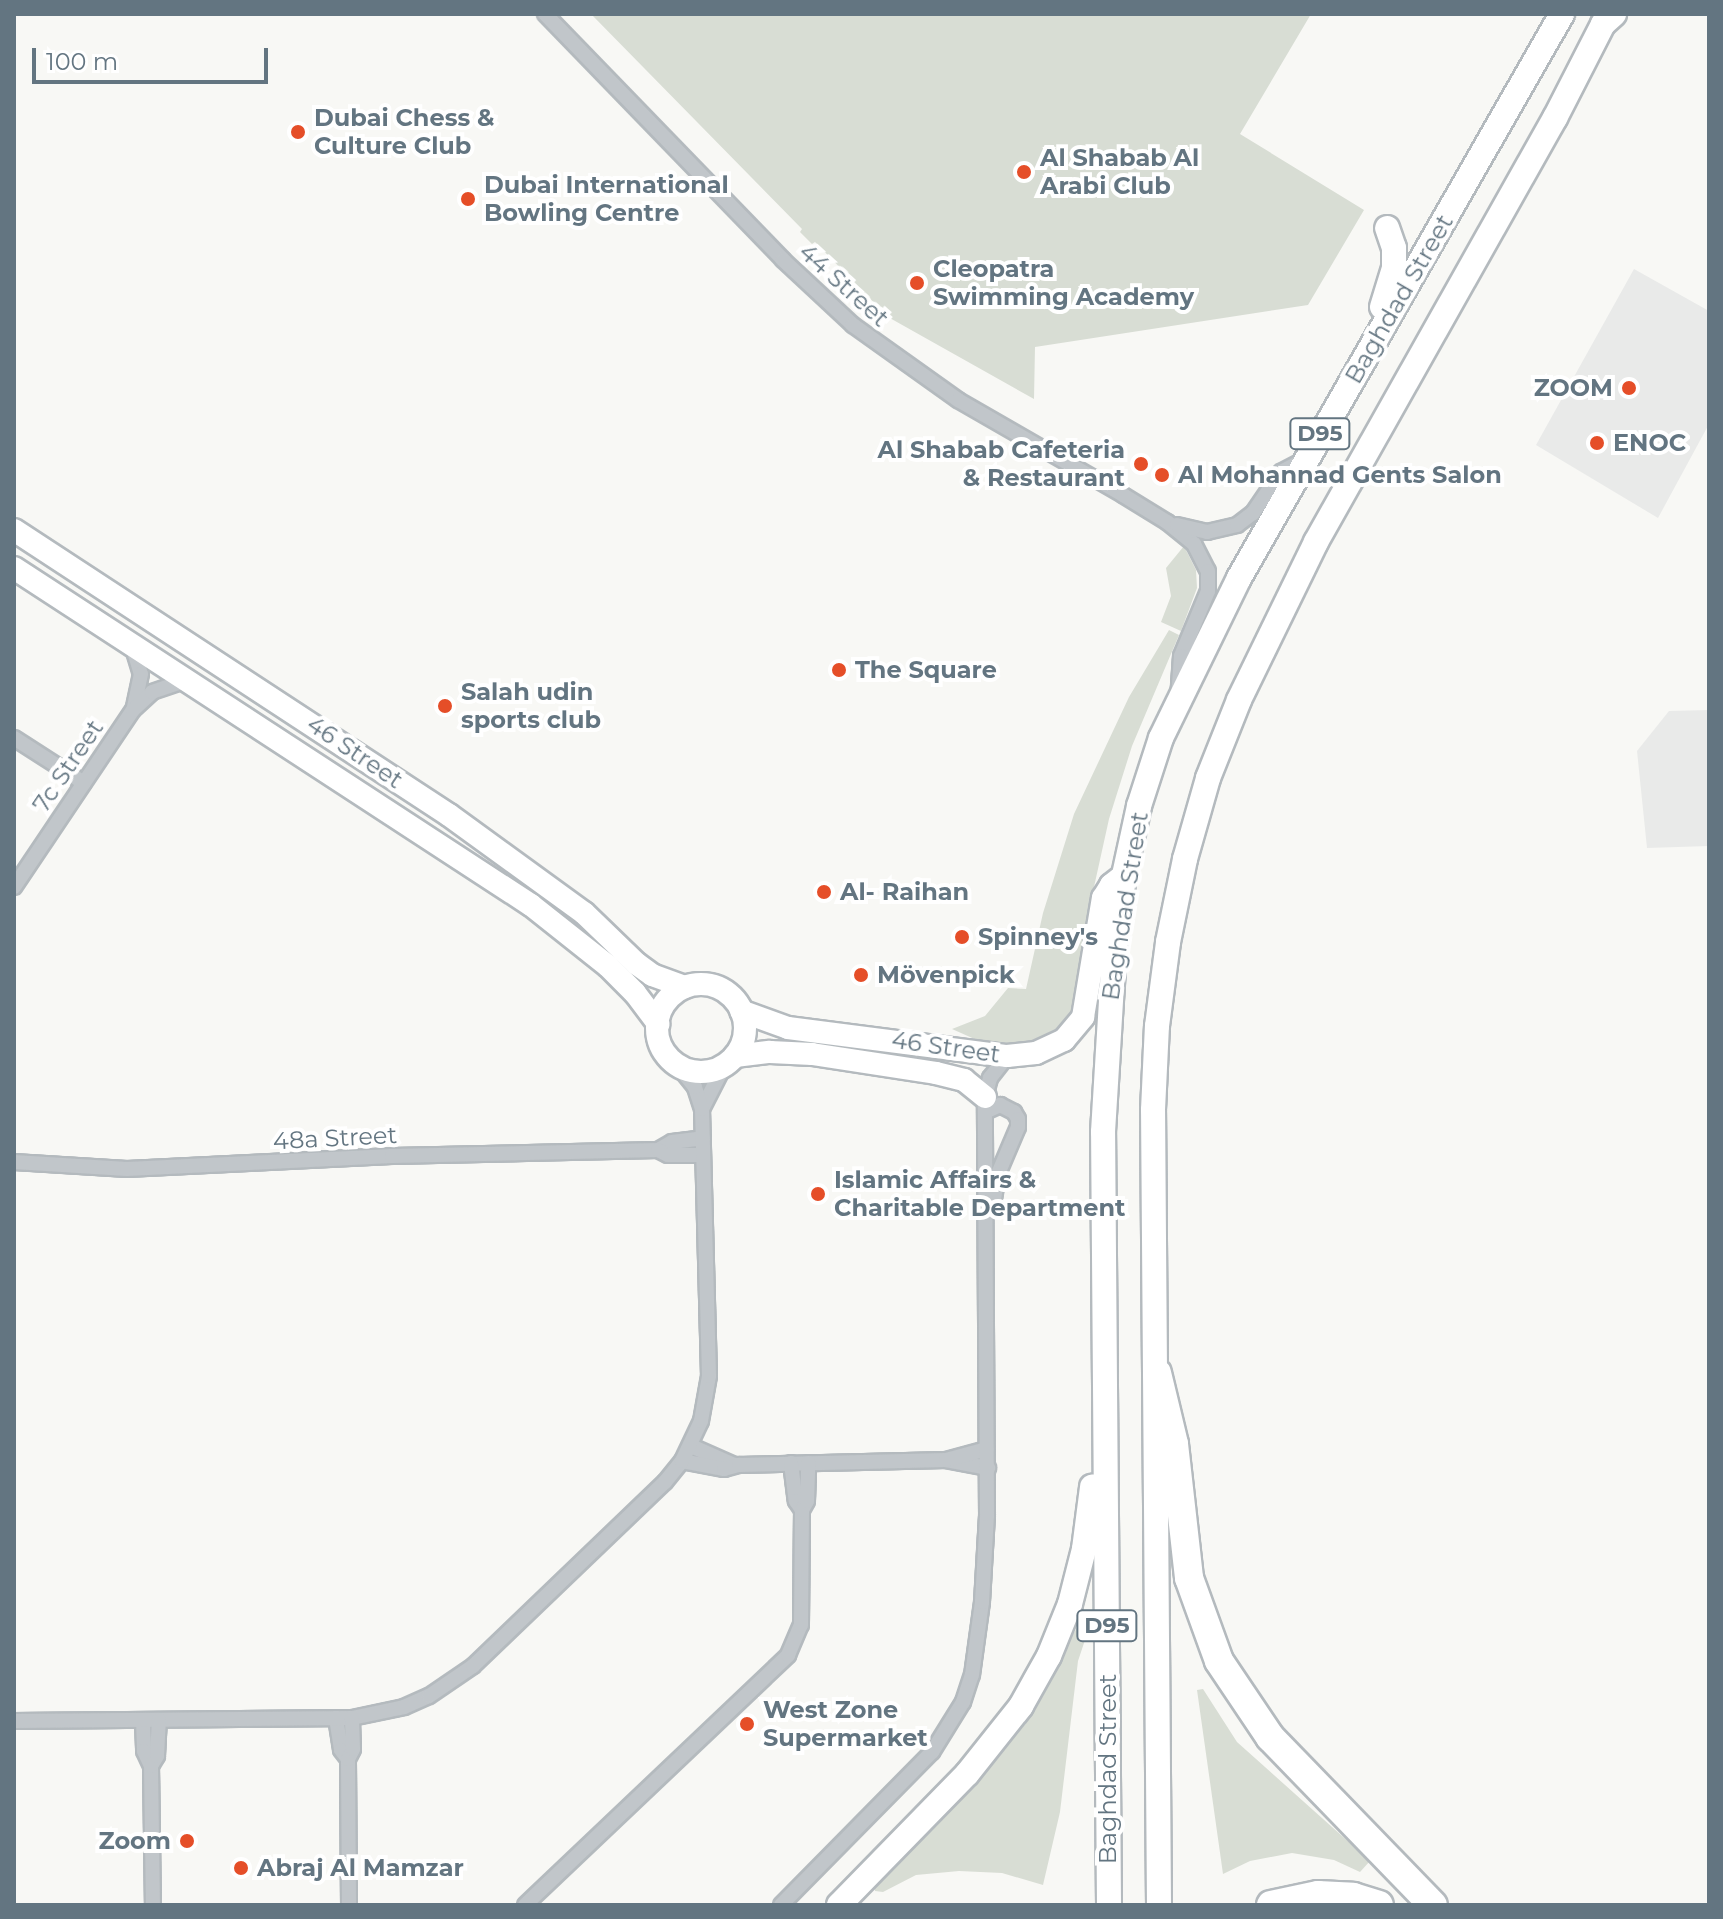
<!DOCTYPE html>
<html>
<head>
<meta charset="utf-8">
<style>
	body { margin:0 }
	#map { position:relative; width:1723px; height:1919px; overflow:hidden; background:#f8f8f5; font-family:Montserrat,sans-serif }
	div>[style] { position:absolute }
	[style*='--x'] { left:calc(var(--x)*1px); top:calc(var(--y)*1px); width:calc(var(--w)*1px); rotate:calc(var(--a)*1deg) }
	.built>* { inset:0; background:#e9eae9 }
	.green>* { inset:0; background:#d8ddd4 }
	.roads { filter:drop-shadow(2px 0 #b4babe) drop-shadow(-2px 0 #b4babe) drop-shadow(0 2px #b4babe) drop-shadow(0 -2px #b4babe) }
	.street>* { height:14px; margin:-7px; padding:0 7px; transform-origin:7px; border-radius:7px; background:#c1c6ca }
	.secondary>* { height:22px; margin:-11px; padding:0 11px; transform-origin:11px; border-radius:11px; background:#fff }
	.secondary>.ring { margin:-11px; padding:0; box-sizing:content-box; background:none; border:22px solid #fff; border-radius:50% }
	.primary>* { height:24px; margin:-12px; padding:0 12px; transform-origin:12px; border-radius:12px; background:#fff }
	.highway>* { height:28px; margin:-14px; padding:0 14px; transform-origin:14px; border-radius:14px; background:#fff }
	.dots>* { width:22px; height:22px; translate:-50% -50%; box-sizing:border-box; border:4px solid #fff; border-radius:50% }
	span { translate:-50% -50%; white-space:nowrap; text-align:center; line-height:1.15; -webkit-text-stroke:8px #fff; paint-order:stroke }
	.shield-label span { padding:2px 6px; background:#fff; border:2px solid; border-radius:6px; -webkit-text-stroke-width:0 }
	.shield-label { font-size:22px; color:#637581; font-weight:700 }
	.poi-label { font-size:24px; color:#637581; font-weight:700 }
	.left { translate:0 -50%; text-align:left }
	.right { translate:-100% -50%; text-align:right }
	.street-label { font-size:24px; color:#637581 }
	.frame { position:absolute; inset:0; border:16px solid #637581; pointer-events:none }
	.scale { position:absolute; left:32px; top:48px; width:236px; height:36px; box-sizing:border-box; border:4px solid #637581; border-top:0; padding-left:10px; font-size:24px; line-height:28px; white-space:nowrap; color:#637581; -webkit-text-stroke:6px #fff; paint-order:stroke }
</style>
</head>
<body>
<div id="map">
	<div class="built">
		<div style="clip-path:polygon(1634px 269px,1709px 311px,1709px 424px,1658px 518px,1536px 445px)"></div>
		<div style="clip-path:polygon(1709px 710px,1709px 846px,1647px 848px,1637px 751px,1669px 711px)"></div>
	</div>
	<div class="green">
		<div style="clip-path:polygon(591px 14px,1311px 14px,1240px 134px,1364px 210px,1308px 305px,1035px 347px,1034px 399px,888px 317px,815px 242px,812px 244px,800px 232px,802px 229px)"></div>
		<div style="clip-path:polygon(1184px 546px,1196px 570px,1197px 588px,1181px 631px,1161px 622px,1171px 596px,1166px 568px)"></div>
		<div style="clip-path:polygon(1169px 630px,1179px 635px,1132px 746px,1109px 819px,1094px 887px,1075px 1011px,1057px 1032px,1015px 1046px,979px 1041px,952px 1029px,985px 1016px,1008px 988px,1026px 989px,1043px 913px,1074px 814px,1129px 697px)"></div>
		<div style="clip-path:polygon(1079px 1624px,1088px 1631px,1078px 1661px,1060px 1812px,1043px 1885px,1002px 1873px,959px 1871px,916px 1875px,883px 1892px,875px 1891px,874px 1885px,999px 1755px,1024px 1721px)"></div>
		<div style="clip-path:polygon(1203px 1689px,1237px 1742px,1370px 1861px,1360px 1872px,1334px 1860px,1292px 1853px,1250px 1861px,1223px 1874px,1197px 1690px)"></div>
	</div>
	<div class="roads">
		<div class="street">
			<div style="--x:545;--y:14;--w:342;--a:45.9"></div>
			<div style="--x:783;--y:260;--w:96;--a:42.9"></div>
			<div style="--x:853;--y:325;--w:129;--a:35.5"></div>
			<div style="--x:958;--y:400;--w:190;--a:29.9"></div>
			<div style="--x:1123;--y:495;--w:52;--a:31.5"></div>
			<div style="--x:1167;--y:522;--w:35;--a:39"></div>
			<div style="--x:1194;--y:544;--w:30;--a:63"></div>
			<div style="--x:1208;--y:571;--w:20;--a:90"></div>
			<div style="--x:1208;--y:591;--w:70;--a:112.6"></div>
			<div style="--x:1181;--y:656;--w:39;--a:94"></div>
			<div style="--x:1177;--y:525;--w:31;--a:13"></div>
			<div style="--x:1207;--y:532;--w:31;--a:-13"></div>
			<div style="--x:1237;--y:525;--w:20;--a:-37"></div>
			<div style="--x:1253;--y:513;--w:50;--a:-55.7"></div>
			<div style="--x:1281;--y:472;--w:27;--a:-28"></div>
			<div style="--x:132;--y:645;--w:30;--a:73"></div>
			<div style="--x:141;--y:674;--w:33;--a:102"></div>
			<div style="--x:14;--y:738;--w:83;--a:32.7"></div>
			<div style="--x:14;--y:887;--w:213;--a:-56.1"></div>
			<div style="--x:133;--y:710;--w:26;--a:-43"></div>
			<div style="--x:152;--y:692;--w:36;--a:-19"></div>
			<div style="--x:702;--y:1109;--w:48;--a:-62.9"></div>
			<div style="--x:985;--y:1112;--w:17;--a:-25"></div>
			<div style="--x:1000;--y:1105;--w:16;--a:27"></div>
			<div style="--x:1014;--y:1112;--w:8;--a:60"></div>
			<div style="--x:1018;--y:1119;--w:8;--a:90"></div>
			<div style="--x:1018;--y:1127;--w:51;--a:113.1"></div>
			<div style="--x:998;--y:1174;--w:31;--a:99"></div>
			<div style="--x:658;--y:1150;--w:16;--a:-30"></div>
			<div style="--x:672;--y:1142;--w:31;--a:-7"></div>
			<div style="--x:14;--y:1162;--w:113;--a:3.5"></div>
			<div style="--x:127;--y:1169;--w:265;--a:-2.8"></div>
			<div style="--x:392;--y:1156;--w:266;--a:-1.3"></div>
			<div style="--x:658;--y:1150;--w:11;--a:27"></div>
			<div style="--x:668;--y:1155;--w:35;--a:0"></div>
			<div style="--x:691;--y:1446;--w:47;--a:23.8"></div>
			<div style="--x:946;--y:1460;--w:43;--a:10.8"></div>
			<div style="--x:682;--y:1461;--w:43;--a:10.8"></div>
			<div style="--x:724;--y:1469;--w:16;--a:-15"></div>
			<div style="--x:739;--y:1465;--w:207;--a:-1.4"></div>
			<div style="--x:946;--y:1460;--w:42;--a:-15"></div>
			<div style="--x:791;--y:1463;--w:38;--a:83"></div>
			<div style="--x:796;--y:1501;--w:11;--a:56"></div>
			<div style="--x:336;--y:1718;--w:32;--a:81"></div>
			<div style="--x:341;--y:1750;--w:11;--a:52"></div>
			<div style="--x:143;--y:1720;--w:31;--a:88"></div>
			<div style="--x:144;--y:1751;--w:17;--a:65"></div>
			<div style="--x:151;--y:1766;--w:139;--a:89.2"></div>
			<div style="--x:14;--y:1721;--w:338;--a:-0.5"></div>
			<div style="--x:352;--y:1718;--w:53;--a:-11.9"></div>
			<div style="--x:404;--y:1707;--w:27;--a:-24"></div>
			<div style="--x:429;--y:1696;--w:53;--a:-34.3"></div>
			<div style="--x:473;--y:1666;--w:266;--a:-43.8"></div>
			<div style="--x:665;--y:1482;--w:27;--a:-51"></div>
			<div style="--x:682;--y:1461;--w:44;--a:-64.6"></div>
			<div style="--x:701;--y:1421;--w:46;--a:-79.9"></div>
			<div style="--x:709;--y:1376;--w:267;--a:-91.5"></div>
			<div style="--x:702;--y:1109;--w:23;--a:-108"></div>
			<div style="--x:695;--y:1087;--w:27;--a:-129"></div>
			<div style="--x:151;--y:1766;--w:12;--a:-59"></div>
			<div style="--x:157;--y:1756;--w:36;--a:-87"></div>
			<div style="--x:349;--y:1905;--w:146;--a:-90.4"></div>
			<div style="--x:348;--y:1759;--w:11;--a:-63"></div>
			<div style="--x:353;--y:1749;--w:31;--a:-92"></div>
			<div style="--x:525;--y:1905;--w:363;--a:-43.5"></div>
			<div style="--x:788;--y:1655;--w:33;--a:-67"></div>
			<div style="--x:801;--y:1625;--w:115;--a:-89.5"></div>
			<div style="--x:802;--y:1510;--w:10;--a:-61"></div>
			<div style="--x:807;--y:1501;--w:38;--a:-88"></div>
			<div style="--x:781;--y:1905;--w:215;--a:-45.4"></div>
			<div style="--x:932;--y:1752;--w:59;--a:-58.2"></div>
			<div style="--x:963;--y:1702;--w:28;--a:-72"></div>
			<div style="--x:972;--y:1675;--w:74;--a:-82.2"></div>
			<div style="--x:982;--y:1602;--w:88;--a:-86.7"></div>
			<div style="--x:987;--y:1514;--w:417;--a:-90.3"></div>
			<div style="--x:985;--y:1097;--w:20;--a:-75"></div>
			<div style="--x:990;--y:1078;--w:28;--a:-52"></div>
		</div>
		<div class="secondary">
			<div style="--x:14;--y:530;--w:520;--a:33.23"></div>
			<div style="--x:449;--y:815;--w:167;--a:36"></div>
			<div style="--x:584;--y:913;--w:74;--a:43.9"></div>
			<div style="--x:637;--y:964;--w:19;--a:36"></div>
			<div style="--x:652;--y:975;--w:35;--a:20"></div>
			<div style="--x:14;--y:568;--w:617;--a:33.1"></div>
			<div style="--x:531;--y:905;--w:98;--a:38.4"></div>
			<div style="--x:608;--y:966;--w:38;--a:45"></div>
			<div style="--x:635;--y:993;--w:39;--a:53"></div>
			<div class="ring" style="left:657px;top:984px;width:66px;height:66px"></div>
			<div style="--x:741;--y:1011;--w:50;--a:19.9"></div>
			<div style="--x:788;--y:1028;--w:221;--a:7.3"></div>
			<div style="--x:1007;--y:1056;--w:29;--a:-6"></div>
			<div style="--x:1036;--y:1053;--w:31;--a:-25"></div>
			<div style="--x:1064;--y:1040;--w:30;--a:-50"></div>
			<div style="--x:1083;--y:1017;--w:121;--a:-80.5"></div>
			<div style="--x:1103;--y:898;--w:15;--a:-58"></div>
			<div style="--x:1111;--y:885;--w:16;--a:-38"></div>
			<div style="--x:735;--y:1056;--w:35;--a:-7"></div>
			<div style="--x:770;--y:1052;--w:42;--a:2.7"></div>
			<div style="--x:812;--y:1054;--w:125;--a:8.7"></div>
			<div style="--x:936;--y:1073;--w:29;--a:14"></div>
			<div style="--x:964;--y:1080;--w:27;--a:39"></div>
		</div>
		<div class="primary">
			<div style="--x:1382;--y:307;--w:41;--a:-72.9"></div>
			<div style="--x:1394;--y:268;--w:20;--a:-90"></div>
			<div style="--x:1394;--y:248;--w:21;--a:-109"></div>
			<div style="--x:839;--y:1905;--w:183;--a:-45.7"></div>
			<div style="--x:967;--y:1774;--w:87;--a:-51.5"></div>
			<div style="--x:1021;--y:1706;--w:57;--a:-60.8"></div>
			<div style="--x:1049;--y:1656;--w:56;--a:-68"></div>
			<div style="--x:1070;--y:1604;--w:57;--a:-75.7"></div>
			<div style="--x:1084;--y:1549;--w:63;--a:-82.6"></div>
			<div style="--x:1109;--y:1905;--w:773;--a:-90.44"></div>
			<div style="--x:1103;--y:1132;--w:180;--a:-86.5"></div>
			<div style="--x:1114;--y:952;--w:78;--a:-82.6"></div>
			<div style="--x:1124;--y:875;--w:71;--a:-77.7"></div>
			<div style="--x:1139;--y:806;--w:71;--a:-72.1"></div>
			<div style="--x:1161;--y:738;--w:178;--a:-64"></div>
			<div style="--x:1239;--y:578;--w:650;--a:-60.2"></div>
			<div style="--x:1159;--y:1905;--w:795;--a:-90.43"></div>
			<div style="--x:1153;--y:1110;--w:84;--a:-87.3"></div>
			<div style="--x:1157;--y:1026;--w:85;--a:-82.5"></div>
			<div style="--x:1168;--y:942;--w:85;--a:-78.4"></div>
			<div style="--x:1185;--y:859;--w:84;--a:-74.1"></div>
			<div style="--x:1208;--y:778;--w:84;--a:-68.3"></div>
			<div style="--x:1239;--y:700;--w:176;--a:-64"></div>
			<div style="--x:1316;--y:542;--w:487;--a:-60.6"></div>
			<div style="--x:1555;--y:118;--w:106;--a:-62.9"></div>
			<div style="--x:1603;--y:24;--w:15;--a:-42"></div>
		</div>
		<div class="highway">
			<div style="--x:1157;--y:1373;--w:73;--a:76.5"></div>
			<div style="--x:1174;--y:1444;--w:135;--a:83.6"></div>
			<div style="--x:1189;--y:1578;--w:88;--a:70.1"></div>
			<div style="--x:1219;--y:1661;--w:92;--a:56.1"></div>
			<div style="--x:1270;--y:1737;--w:234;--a:45.9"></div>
			<div style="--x:1271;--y:1905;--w:48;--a:-12"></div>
			<div style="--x:1318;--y:1895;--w:35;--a:3"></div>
			<div style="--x:1353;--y:1897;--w:27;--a:17"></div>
		</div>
	</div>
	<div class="dots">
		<div style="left:298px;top:132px;background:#e54e28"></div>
		<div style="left:1024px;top:172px;background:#e54e28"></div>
		<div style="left:468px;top:199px;background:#e54e28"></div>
		<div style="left:917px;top:283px;background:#e54e28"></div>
		<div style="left:1629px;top:388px;background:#e54e28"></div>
		<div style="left:1597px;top:443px;background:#e54e28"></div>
		<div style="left:1141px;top:464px;background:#e54e28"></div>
		<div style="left:1162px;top:475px;background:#e54e28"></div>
		<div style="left:839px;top:670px;background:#e54e28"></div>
		<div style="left:445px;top:706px;background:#e54e28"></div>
		<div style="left:824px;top:892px;background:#e54e28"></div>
		<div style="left:962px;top:937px;background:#e54e28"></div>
		<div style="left:861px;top:975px;background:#e54e28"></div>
		<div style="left:818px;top:1194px;background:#e54e28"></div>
		<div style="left:747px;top:1724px;background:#e54e28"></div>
		<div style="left:187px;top:1841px;background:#e54e28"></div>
		<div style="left:241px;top:1868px;background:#e54e28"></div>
	</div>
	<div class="shield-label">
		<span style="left:1320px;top:434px">D95</span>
		<span style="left:1107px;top:1626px">D95</span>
	</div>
	<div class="poi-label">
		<span class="left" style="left:314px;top:132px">Dubai Chess &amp;<br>Culture Club</span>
		<span class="left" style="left:1040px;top:172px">Al Shabab Al<br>Arabi Club</span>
		<span class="left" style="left:484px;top:199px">Dubai International<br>Bowling Centre</span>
		<span class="left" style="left:933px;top:283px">Cleopatra<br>Swimming Academy</span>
		<span class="right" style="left:1613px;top:388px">ZOOM</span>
		<span class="left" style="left:1613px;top:443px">ENOC</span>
		<span class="right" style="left:1125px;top:464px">Al Shabab Cafeteria<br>&amp; Restaurant</span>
		<span class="left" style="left:1178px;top:475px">Al Mohannad Gents Salon</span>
		<span class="left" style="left:855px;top:670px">The Square</span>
		<span class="left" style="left:461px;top:706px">Salah udin<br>sports club</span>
		<span class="left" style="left:840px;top:892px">Al- Raihan</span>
		<span class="left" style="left:978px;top:937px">Spinney's</span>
		<span class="left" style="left:877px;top:975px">Mövenpick</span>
		<span class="left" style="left:834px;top:1194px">Islamic Affairs &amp;<br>Charitable Department</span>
		<span class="left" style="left:763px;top:1724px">West Zone<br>Supermarket</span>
		<span class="right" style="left:171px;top:1841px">Zoom</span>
		<span class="left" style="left:257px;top:1868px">Abraj Al Mamzar</span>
	</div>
	<div class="street-label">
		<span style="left:844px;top:285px;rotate:42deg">44 Street</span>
		<span style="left:1399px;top:299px;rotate:-60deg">Baghdad Street</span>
		<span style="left:355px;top:752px;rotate:34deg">46 Street</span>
		<span style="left:68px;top:766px;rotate:-56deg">7c Street</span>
		<span style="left:1125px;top:906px;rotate:-81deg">Baghdad Street</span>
		<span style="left:946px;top:1047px;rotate:8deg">46 Street</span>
		<span style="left:335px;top:1138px;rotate:-3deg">48a Street</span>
		<span style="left:1108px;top:1769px;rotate:-90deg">Baghdad Street</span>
	</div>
	<div class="frame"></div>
	<div class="scale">100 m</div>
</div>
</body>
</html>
